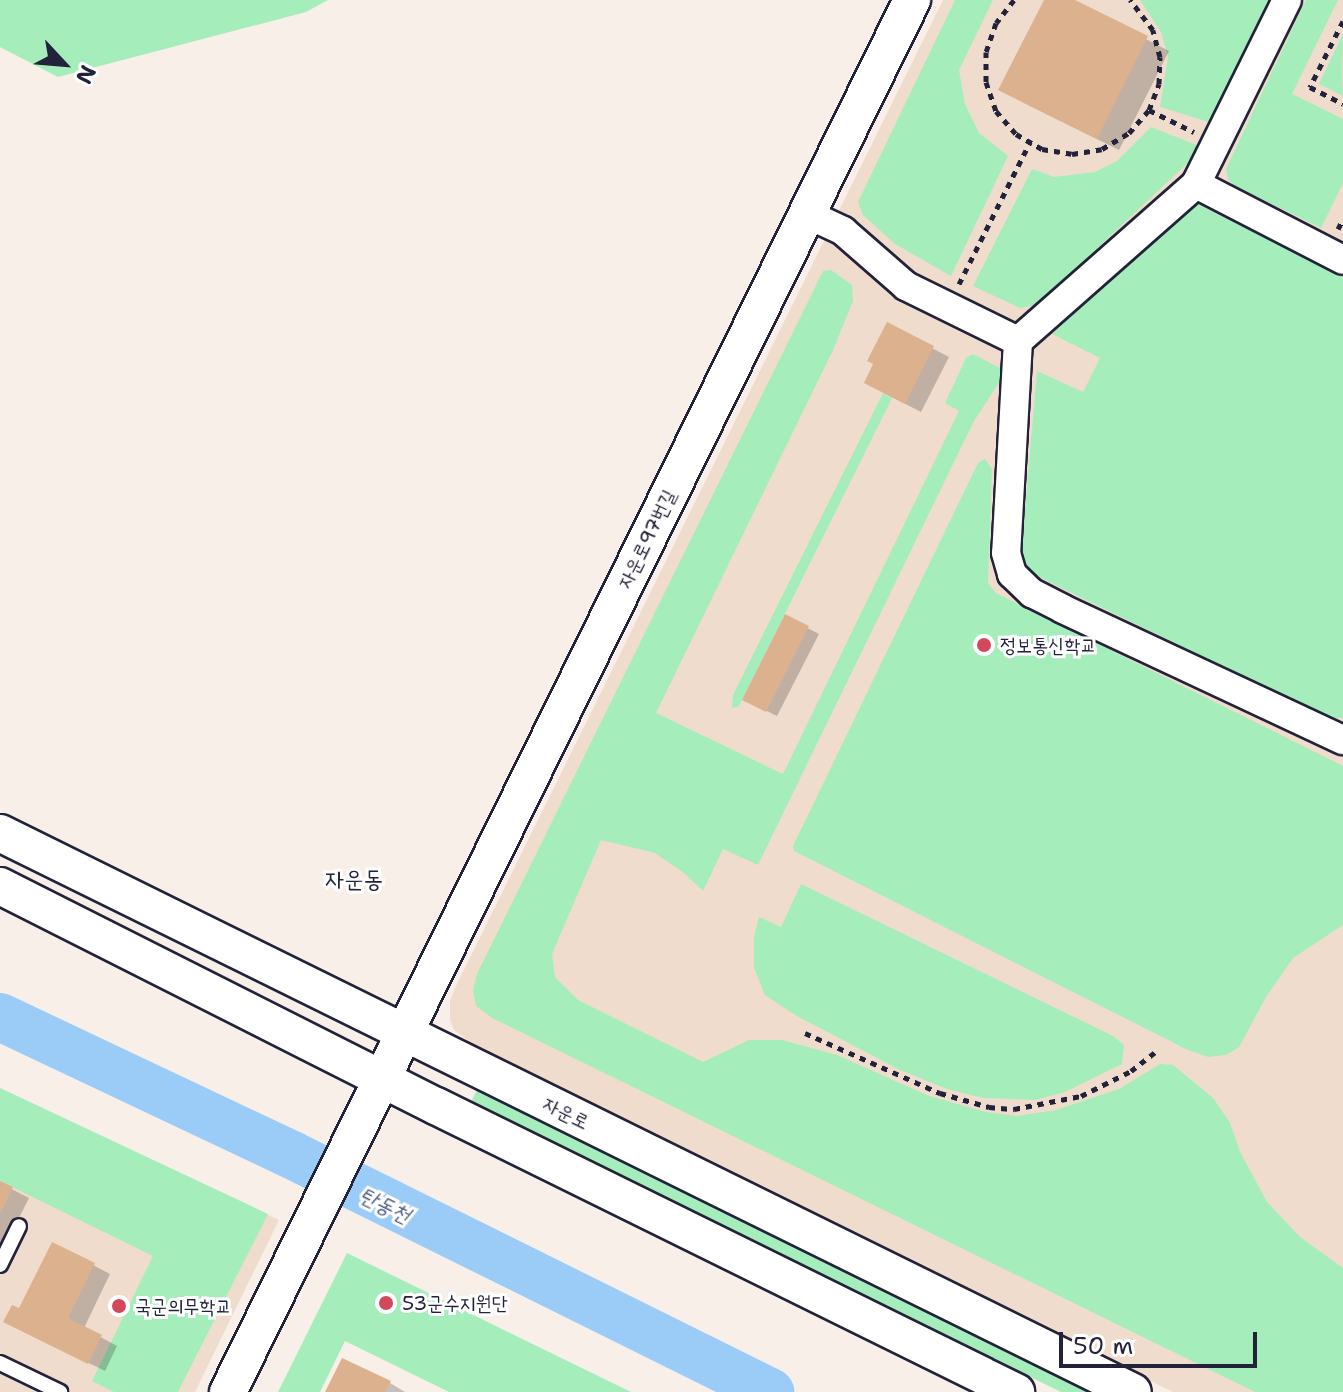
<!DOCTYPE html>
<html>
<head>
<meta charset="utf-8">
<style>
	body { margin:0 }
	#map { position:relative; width:1343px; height:1392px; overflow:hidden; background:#f8efe8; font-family:"Shantell Sans","Poor Story",sans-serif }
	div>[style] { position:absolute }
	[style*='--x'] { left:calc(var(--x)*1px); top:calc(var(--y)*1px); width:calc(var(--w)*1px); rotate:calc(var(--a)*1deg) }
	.built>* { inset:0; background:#f0dccd }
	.green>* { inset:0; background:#a5edbb }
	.shadow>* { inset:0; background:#0003 }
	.river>* { height:48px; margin:-24px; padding:0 24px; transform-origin:24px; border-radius:24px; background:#9bcbf7 }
	.building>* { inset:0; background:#dcb18d }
	.path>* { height:5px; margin-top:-2.5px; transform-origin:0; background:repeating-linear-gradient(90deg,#22223b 0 6px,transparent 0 12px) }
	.roads { filter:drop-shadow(2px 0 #22223b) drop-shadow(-2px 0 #22223b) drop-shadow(0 2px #22223b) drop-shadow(0 -2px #22223b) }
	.service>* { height:14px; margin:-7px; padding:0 7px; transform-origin:7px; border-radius:7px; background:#fff }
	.minor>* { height:28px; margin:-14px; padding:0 14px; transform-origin:14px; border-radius:14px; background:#fff }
	.tertiary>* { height:36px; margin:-18px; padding:0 18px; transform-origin:18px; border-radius:18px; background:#fff }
	.dots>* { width:22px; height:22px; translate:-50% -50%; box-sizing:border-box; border:4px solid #fff; border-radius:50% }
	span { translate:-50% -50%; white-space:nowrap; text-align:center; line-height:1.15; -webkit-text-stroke:6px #fff; paint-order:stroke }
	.street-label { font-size:20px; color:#22223b }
	.poi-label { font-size:20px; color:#22223b }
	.left { translate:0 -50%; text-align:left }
	.water-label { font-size:22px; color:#4c5d7d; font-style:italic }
	.quarter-label { font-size:24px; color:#22223b }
	.north { position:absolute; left:24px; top:24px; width:80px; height:80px; -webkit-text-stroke:6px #fff; paint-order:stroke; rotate:116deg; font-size:22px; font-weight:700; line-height:32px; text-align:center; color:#22223b }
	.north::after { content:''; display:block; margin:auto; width:28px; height:36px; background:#22223b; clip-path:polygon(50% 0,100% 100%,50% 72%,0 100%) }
	.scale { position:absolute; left:1059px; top:1332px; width:198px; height:36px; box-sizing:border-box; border:4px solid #22223b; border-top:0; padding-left:10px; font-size:24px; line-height:28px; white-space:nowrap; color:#22223b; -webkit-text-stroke:6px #fff; paint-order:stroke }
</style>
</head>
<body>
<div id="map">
	<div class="built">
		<div style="clip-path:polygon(943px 0,1343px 0,1343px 1392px,1173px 1392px,478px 1048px,454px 1030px,450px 1020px,450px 1001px,455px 988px)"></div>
		<div style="clip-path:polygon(0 1088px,279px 1220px,195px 1392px,0 1392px)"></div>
	</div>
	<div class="green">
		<div style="clip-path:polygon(0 0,328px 0,306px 12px,58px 77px,0 47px)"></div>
		<div style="clip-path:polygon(955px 0,993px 0,959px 70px,965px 104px,979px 133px,1008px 156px,951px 276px,895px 244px,863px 215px,858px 202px)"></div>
		<div style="clip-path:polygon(1140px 0,1268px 0,1209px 122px,1160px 107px,1168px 57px,1161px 32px)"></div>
		<div style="clip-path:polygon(1306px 0,1338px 0,1292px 94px,1343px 119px,1343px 183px,1321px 228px,1235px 186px,1228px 179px,1226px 169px)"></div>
		<div style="clip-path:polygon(1343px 34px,1342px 76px,1343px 96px,1319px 84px)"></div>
		<div style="clip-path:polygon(1151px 127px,1199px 146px,1193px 158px,1037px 305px,1020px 308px,973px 286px,1032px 169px,1054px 177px,1095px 172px,1117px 161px)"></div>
		<div style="clip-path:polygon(1199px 205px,1343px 277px,1343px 718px,1330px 718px,1049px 582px,1034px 574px,1021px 558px,1037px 371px,1083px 392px,1100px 358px,1052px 334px,1184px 212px)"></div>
		<div style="clip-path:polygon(831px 270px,852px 285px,853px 301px,833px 350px,656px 713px,783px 774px,959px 411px,945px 403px,966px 358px,973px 354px,1000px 368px,1002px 378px,974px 421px,758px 865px,723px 849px,703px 891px,684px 873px,655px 853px,601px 840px,552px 954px,555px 977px,578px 1000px,703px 1062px,749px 1040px,782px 1040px,837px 1055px,929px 1096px,986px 1112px,1017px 1116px,1056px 1110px,1119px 1089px,1160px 1064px,1173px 1065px,1213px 1098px,1230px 1123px,1240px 1152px,1267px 1202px,1300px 1237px,1343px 1268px,1343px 1392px,1255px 1392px,492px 1018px,476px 1006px,473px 990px,477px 974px,823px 271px)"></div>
		<div style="clip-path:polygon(883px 393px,892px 398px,739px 706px,732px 708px,733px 695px)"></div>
		<div style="clip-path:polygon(985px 459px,992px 469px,988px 583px,996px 593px,1343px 766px,1343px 925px,1293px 958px,1266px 997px,1239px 1047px,1226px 1055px,1208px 1057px,1188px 1050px,794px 851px,793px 846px,978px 463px)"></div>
		<div style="clip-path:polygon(801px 884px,1113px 1036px,1124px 1045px,1122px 1064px,1065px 1092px,1035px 1100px,983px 1098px,947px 1089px,900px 1070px,795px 1015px,765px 995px,754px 968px,754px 937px,759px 917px,781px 927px)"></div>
		<div style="clip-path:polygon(0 1088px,268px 1214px,178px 1392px,114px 1392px,92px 1381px,153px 1256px,0 1181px)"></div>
		<div style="clip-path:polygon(477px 1090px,1090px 1392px,1061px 1392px,471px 1102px)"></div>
		<div style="clip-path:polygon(347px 1253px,551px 1353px,631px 1392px,449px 1392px,345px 1341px,320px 1392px,278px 1392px)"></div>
	</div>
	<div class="shadow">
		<div style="clip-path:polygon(1046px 0,1070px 0,1169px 51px,1119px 150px,1022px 102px)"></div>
		<div style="clip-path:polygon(888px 325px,949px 357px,921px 412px,882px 392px)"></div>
		<div style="clip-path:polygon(786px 617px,819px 634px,777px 716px,755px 705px)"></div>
		<div style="clip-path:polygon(0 1183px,29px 1198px,0 1256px)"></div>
		<div style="clip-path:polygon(53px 1244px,110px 1274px,84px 1328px,117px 1346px,105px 1371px,22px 1330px,20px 1311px)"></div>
		<div style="clip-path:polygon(390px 1383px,405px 1392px,327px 1392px)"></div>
	</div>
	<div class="river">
		<div style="--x:0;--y:1017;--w:323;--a:25.3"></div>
		<div style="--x:292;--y:1155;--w:534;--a:26.37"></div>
	</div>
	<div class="building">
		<div style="clip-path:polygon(1044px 0,1075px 0,1148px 36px,1097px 139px,998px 90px)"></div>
		<div style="clip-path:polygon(887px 322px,934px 346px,905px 404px,864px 383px,873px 364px,867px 361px)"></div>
		<div style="clip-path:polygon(785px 614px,809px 626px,766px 712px,742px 700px)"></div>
		<div style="clip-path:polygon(0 1181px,13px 1187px,0 1214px)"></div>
		<div style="clip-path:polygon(52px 1242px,95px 1263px,68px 1318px,102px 1335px,88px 1364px,3px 1322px,12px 1305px,19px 1308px)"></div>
		<div style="clip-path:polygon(342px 1358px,391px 1381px,385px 1392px,325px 1392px)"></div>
	</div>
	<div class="path">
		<div style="--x:1014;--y:0;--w:29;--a:128"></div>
		<div style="--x:996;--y:23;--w:31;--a:109"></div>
		<div style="--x:986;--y:52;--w:30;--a:90"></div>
		<div style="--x:986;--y:82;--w:31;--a:71"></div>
		<div style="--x:996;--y:111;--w:30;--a:49"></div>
		<div style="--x:1016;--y:134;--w:30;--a:30"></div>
		<div style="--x:1042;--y:149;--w:30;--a:9"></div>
		<div style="--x:1072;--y:154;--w:30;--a:-9"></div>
		<div style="--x:1102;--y:149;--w:31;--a:-31"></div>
		<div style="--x:1129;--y:133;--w:30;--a:-49"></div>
		<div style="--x:1149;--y:110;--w:28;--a:-69"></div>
		<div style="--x:1159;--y:84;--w:27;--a:-88"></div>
		<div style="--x:1160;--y:57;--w:28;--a:-105"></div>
		<div style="--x:1153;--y:30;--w:38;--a:-127"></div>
		<div style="--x:1343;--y:21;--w:74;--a:116.6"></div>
		<div style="--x:1310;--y:87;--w:37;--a:27"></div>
		<div style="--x:1149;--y:110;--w:50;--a:26.1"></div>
		<div style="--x:1338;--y:229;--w:11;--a:-63"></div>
		<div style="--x:959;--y:284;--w:159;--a:-63.4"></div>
		<div style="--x:805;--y:1033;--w:148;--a:24"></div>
		<div style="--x:940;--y:1093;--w:51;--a:15.9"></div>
		<div style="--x:989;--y:1107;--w:25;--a:5"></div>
		<div style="--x:1014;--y:1109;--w:68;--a:-11"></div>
		<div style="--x:1081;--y:1096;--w:56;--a:-26.6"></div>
		<div style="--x:1131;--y:1071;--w:34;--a:-38"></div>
	</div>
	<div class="roads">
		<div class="service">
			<div style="--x:0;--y:1265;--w:43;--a:-64"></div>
			<div style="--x:0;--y:1363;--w:67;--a:25.8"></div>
		</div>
		<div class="minor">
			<div style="--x:1196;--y:184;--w:165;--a:27.3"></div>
			<div style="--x:807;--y:214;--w:40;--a:25"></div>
			<div style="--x:843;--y:231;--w:84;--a:41.1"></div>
			<div style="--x:906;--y:286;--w:125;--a:26.2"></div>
			<div style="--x:1018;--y:341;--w:212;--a:93.2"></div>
			<div style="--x:1006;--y:553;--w:22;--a:74"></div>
			<div style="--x:1012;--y:574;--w:28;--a:44"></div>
			<div style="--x:1032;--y:593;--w:35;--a:27"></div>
			<div style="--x:1063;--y:609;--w:309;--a:25.1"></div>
			<div style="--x:1018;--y:341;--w:237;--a:-41.4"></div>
			<div style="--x:1196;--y:184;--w:205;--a:-63.7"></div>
		</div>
		<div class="tertiary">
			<div style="--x:0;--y:833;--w:1263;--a:26.26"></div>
			<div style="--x:0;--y:886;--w:488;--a:26.8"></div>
			<div style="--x:436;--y:1106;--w:647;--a:26.25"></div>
			<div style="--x:228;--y:1392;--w:1551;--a:-63.83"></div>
		</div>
	</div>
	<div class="dots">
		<div style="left:984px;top:645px;background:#d1495b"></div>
		<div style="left:386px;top:1303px;background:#d1495b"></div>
		<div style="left:119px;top:1306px;background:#d1495b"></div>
	</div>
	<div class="street-label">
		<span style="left:647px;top:539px;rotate:-64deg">자운로97번길</span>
		<span style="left:566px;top:1113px;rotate:26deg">자운로</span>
	</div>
	<div class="poi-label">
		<span class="left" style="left:1000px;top:645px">정보통신학교</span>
		<span class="left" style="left:402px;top:1303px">53군수지원단</span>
		<span class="left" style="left:135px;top:1306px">국군의무학교</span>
	</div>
	<div class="water-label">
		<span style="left:385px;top:1205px;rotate:26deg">탄동천</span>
	</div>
	<div class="quarter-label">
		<span style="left:354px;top:880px">자운동</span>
	</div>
	<div class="north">N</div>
	<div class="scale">50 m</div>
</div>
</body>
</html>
